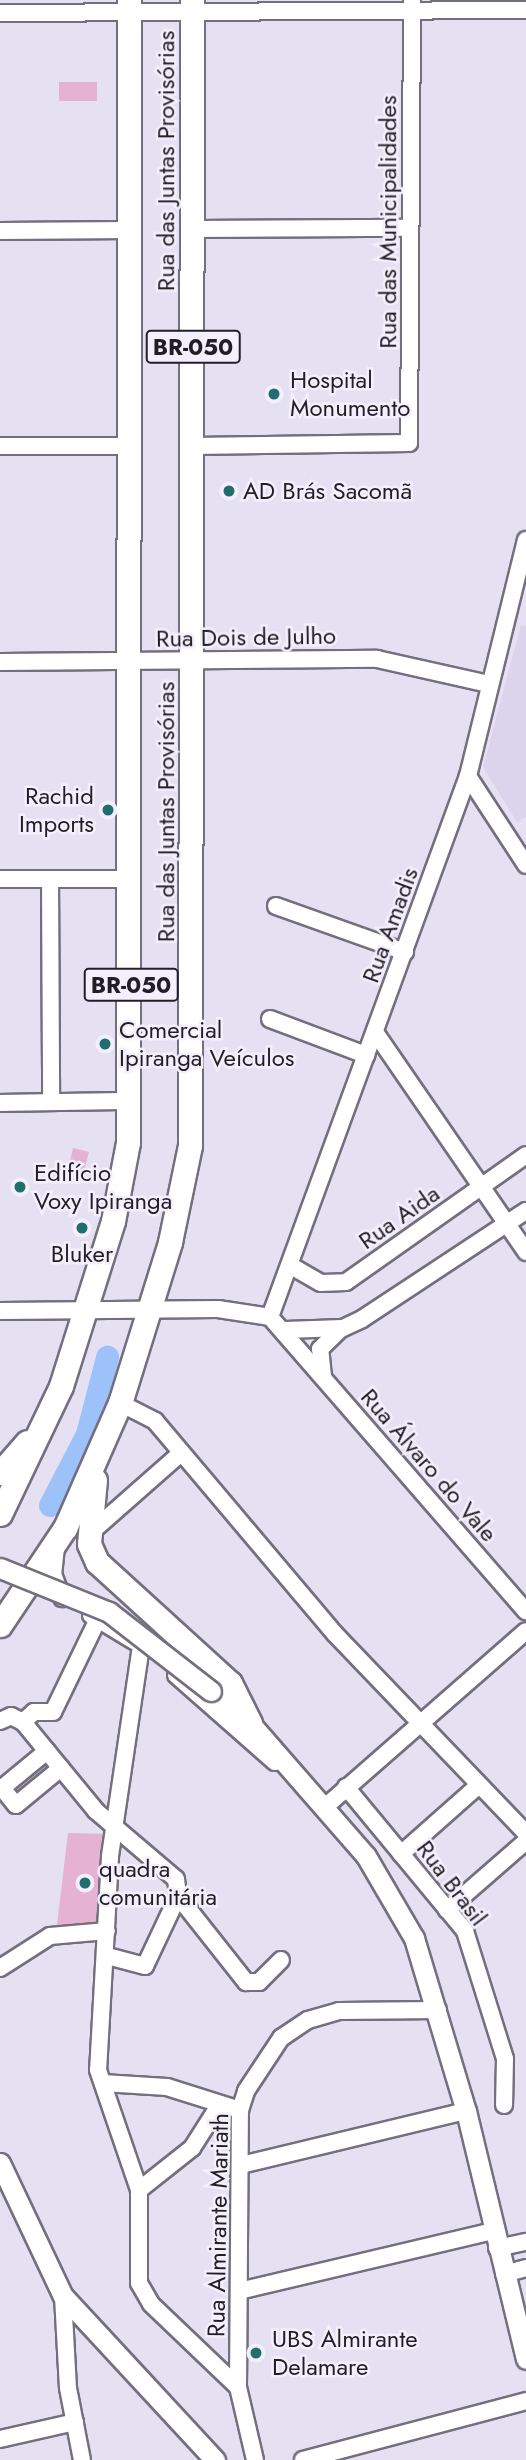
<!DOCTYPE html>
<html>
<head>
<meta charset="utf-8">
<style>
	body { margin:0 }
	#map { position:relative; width:526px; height:2460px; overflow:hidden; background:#e6e1f2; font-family:Jost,sans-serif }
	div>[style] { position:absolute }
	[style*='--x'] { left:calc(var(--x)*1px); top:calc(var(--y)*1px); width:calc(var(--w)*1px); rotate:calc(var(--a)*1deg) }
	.built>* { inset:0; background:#dbd4ec }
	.green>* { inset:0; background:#e5b2d2 }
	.river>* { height:23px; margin:-11.5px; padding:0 11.5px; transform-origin:11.5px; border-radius:11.5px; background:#9dc2f9 }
	.roads { filter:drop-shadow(2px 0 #746f7e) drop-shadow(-2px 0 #746f7e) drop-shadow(0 2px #746f7e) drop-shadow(0 -2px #746f7e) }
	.minor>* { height:16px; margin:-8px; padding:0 8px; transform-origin:8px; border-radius:8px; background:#fff }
	.major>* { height:19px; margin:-9.5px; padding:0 9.5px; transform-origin:9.5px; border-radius:9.5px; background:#fff }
	.highway>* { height:23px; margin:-11.5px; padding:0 11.5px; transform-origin:11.5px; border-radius:11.5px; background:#fff }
	.bridges { filter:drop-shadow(2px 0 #746f7e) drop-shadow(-2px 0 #746f7e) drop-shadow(0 2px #746f7e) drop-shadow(0 -2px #746f7e) }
	.major-bridge>* { height:19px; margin:-9.5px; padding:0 9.5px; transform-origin:9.5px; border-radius:9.5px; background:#fff }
	.dots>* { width:19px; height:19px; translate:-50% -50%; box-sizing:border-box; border:4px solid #f3effd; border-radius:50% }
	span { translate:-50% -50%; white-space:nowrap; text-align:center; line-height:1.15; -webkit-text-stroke:5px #f3effd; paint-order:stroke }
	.shield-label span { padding:2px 5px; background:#f3effd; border:2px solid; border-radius:5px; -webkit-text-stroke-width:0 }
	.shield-label { font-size:23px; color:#211f25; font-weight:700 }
	.street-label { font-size:24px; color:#211f25 }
	.poi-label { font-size:24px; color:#211f25 }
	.left { translate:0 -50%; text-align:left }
	.right { translate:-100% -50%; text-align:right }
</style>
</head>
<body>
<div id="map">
	<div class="built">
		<div style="clip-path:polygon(521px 625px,526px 626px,526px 817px,517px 822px,483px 767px)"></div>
	</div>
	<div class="green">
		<div style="clip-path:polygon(59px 82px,97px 82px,97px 101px,59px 101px)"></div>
		<div style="clip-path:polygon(73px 1148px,89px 1152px,81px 1182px,66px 1178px)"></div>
		<div style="clip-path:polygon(68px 1833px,112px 1834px,107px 1931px,56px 1933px)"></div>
	</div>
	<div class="river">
		<div style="--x:50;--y:1505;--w:80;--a:-62.5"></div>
		<div style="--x:87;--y:1434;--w:80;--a:-75.4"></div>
	</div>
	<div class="roads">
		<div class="minor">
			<div style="--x:0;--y:13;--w:526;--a:-0.33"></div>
			<div style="--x:194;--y:229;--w:216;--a:-0.3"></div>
			<div style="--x:0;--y:231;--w:130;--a:-0.4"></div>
			<div style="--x:0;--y:446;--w:130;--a:0"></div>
			<div style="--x:192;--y:446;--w:217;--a:-0.8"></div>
			<div style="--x:409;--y:443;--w:443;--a:-89.6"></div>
			<div style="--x:0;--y:662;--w:377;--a:-0.5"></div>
			<div style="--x:377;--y:659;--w:115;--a:12.6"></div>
			<div style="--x:468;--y:776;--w:106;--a:56.9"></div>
			<div style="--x:0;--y:879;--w:130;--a:0"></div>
			<div style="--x:50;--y:879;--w:222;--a:89.7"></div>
			<div style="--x:276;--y:906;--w:137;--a:19.6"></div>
			<div style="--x:270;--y:1019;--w:103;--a:20.6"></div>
			<div style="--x:375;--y:1032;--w:267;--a:55.5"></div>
			<div style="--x:0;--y:1103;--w:130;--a:-0.9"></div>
			<div style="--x:293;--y:1267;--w:32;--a:30"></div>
			<div style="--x:321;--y:1283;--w:25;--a:-2"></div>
			<div style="--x:346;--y:1282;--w:220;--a:-35.2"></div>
			<div style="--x:0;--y:1311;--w:218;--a:-0.5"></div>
			<div style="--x:218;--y:1309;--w:53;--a:8.7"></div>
			<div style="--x:270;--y:1317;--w:390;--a:49"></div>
			<div style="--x:270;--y:1317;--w:576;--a:-69.9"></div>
			<div style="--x:468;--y:776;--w:243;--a:-76.2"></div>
			<div style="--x:285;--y:1330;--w:58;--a:-2"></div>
			<div style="--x:343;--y:1328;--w:21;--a:-25"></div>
			<div style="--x:362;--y:1319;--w:196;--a:-33.4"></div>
			<div style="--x:323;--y:1376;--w:27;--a:-96"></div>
			<div style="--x:320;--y:1349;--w:29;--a:-44"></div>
			<div style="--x:120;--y:1403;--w:39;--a:27"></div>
			<div style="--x:155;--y:1421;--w:279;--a:49.8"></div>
			<div style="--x:335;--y:1634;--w:276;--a:46.2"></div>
			<div style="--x:89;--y:1534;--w:123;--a:-41.4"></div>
			<div style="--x:56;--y:1547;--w:27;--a:96"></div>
			<div style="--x:53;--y:1574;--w:26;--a:69"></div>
			<div style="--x:91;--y:1615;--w:50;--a:31.2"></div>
			<div style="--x:98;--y:1619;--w:103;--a:115.8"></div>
			<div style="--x:53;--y:1712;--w:19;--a:180"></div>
			<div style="--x:34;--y:1712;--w:15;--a:138"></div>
			<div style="--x:23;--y:1722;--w:115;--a:50.6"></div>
			<div style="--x:96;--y:1811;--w:105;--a:40.4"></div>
			<div style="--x:176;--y:1879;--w:17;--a:83"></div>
			<div style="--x:178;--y:1896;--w:77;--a:115.2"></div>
			<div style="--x:145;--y:1966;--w:39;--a:-165"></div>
			<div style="--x:141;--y:1646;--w:213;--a:98.4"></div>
			<div style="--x:110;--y:1857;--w:213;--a:93.2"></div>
			<div style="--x:98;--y:2070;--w:127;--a:71.1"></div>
			<div style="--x:139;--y:2190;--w:93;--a:90"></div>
			<div style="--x:139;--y:2283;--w:24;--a:60"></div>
			<div style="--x:151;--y:2304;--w:120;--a:43.7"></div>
			<div style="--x:176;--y:1675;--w:132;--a:41.3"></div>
			<div style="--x:0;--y:1721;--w:12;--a:-24"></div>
			<div style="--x:11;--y:1716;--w:13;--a:27"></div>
			<div style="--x:47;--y:1751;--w:58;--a:140.6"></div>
			<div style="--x:2;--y:1788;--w:22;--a:51"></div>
			<div style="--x:16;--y:1805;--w:58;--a:-39.4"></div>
			<div style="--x:346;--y:1787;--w:187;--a:50.4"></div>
			<div style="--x:465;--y:1931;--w:134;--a:72.6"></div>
			<div style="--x:505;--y:2059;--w:46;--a:91.2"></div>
			<div style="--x:325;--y:1807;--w:267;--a:-41.2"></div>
			<div style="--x:401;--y:1854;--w:104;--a:-41.5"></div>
			<div style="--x:178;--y:1896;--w:110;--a:51.7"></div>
			<div style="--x:246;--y:1982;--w:13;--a:0"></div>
			<div style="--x:259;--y:1982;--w:31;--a:-45"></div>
			<div style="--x:447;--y:1910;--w:105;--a:-41.1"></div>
			<div style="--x:0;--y:1968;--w:59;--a:-32.6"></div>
			<div style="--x:50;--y:1936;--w:57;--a:-5"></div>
			<div style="--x:103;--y:2083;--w:64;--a:3.6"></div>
			<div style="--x:167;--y:2087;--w:77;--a:17.5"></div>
			<div style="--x:241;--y:2165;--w:231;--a:-13.5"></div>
			<div style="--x:139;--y:2190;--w:68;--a:-38.4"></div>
			<div style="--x:192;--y:2148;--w:52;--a:-57.5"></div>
			<div style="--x:497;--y:2248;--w:30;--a:-12"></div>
			<div style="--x:504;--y:2274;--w:23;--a:-15"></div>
			<div style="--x:239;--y:2291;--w:261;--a:-13.3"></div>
			<div style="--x:63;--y:2296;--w:92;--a:86.9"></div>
			<div style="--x:68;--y:2388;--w:73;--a:79"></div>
			<div style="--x:0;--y:2439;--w:77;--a:-12.8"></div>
			<div style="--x:255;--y:2460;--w:75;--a:-103.1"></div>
			<div style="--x:238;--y:2387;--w:277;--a:-89.6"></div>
			<div style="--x:240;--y:2110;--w:20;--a:-72"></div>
			<div style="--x:246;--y:2091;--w:64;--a:-56.6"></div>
			<div style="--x:281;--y:2038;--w:32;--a:-34"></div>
			<div style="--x:308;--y:2020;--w:32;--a:-16"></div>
			<div style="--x:339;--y:2011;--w:99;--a:-0.6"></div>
			<div style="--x:303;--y:2460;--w:231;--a:-14.8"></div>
		</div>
		<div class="major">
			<div style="--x:211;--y:1691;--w:50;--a:39.4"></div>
			<div style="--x:250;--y:1723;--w:176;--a:48.9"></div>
			<div style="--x:366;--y:1856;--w:95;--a:59.7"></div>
			<div style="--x:414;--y:1938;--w:181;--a:73.3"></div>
			<div style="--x:466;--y:2111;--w:255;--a:76.4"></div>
			<div style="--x:0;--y:2163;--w:147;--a:64.7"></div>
			<div style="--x:63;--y:2296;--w:224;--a:47.2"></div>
		</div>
		<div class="highway">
			<div style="--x:0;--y:1473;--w:41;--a:-48.9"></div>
			<div style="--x:95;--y:1480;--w:64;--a:95.4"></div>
			<div style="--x:89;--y:1544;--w:20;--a:66"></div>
			<div style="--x:97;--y:1562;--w:180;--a:42.3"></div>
			<div style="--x:230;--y:1683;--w:45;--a:63.4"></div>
			<div style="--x:0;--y:1514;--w:142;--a:-64.5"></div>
			<div style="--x:61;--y:1386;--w:173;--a:-72.5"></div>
			<div style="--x:113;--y:1221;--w:80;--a:-79.2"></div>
			<div style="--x:128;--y:1142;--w:1142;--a:-89.95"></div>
			<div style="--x:0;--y:1625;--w:117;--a:-56.2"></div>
			<div style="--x:65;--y:1528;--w:137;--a:-66.3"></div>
			<div style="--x:120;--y:1403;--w:169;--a:-72.7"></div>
			<div style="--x:170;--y:1242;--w:99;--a:-78.3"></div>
			<div style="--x:190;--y:1145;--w:1145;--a:-89.9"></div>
		</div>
	</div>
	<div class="bridges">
		<div class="major-bridge">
			<div style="--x:0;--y:1568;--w:118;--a:22"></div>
			<div style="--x:109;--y:1612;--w:129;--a:37.8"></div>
		</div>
	</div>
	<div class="dots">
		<div style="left:274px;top:394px;background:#226e6e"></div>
		<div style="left:229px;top:491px;background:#226e6e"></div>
		<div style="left:108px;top:810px;background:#226e6e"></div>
		<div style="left:105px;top:1044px;background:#226e6e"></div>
		<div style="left:20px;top:1187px;background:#226e6e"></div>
		<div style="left:82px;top:1228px;background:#226e6e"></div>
		<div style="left:85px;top:1883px;background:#226e6e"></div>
		<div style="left:256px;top:2353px;background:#226e6e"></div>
	</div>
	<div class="shield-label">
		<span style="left:193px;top:347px">BR-050</span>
		<span style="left:131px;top:985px">BR-050</span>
	</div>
	<div class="street-label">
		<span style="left:166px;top:161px;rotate:-90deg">Rua das Juntas Provisórias</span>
		<span style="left:388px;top:222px;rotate:-90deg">Rua das Municipalidades</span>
		<span style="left:246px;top:637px;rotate:-1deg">Rua Dois de Julho</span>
		<span style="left:166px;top:812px;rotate:-90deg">Rua das Juntas Provisórias</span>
		<span style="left:390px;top:925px;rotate:-70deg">Rua Amadis</span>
		<span style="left:399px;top:1217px;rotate:-35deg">Rua Aida</span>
		<span style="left:429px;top:1465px;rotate:49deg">Rua Álvaro do Vale</span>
		<span style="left:452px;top:1883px;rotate:53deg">Rua Brasil</span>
		<span style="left:218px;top:2225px;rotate:-89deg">Rua Almirante Mariath</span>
	</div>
	<div class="poi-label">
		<span class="left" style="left:290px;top:394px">Hospital<br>Monumento</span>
		<span class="left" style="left:243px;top:491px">AD Brás Sacomã</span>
		<span class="right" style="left:94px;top:810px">Rachid<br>Imports</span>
		<span class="left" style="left:119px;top:1044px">Comercial<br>Ipiranga Veículos</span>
		<span class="left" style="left:34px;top:1187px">Edifício<br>Voxy Ipiranga</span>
		<span style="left:82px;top:1254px">Bluker</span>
		<span class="left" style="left:99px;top:1883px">quadra<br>comunitária</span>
		<span class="left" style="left:272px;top:2353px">UBS Almirante<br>Delamare</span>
	</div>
</div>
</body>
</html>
